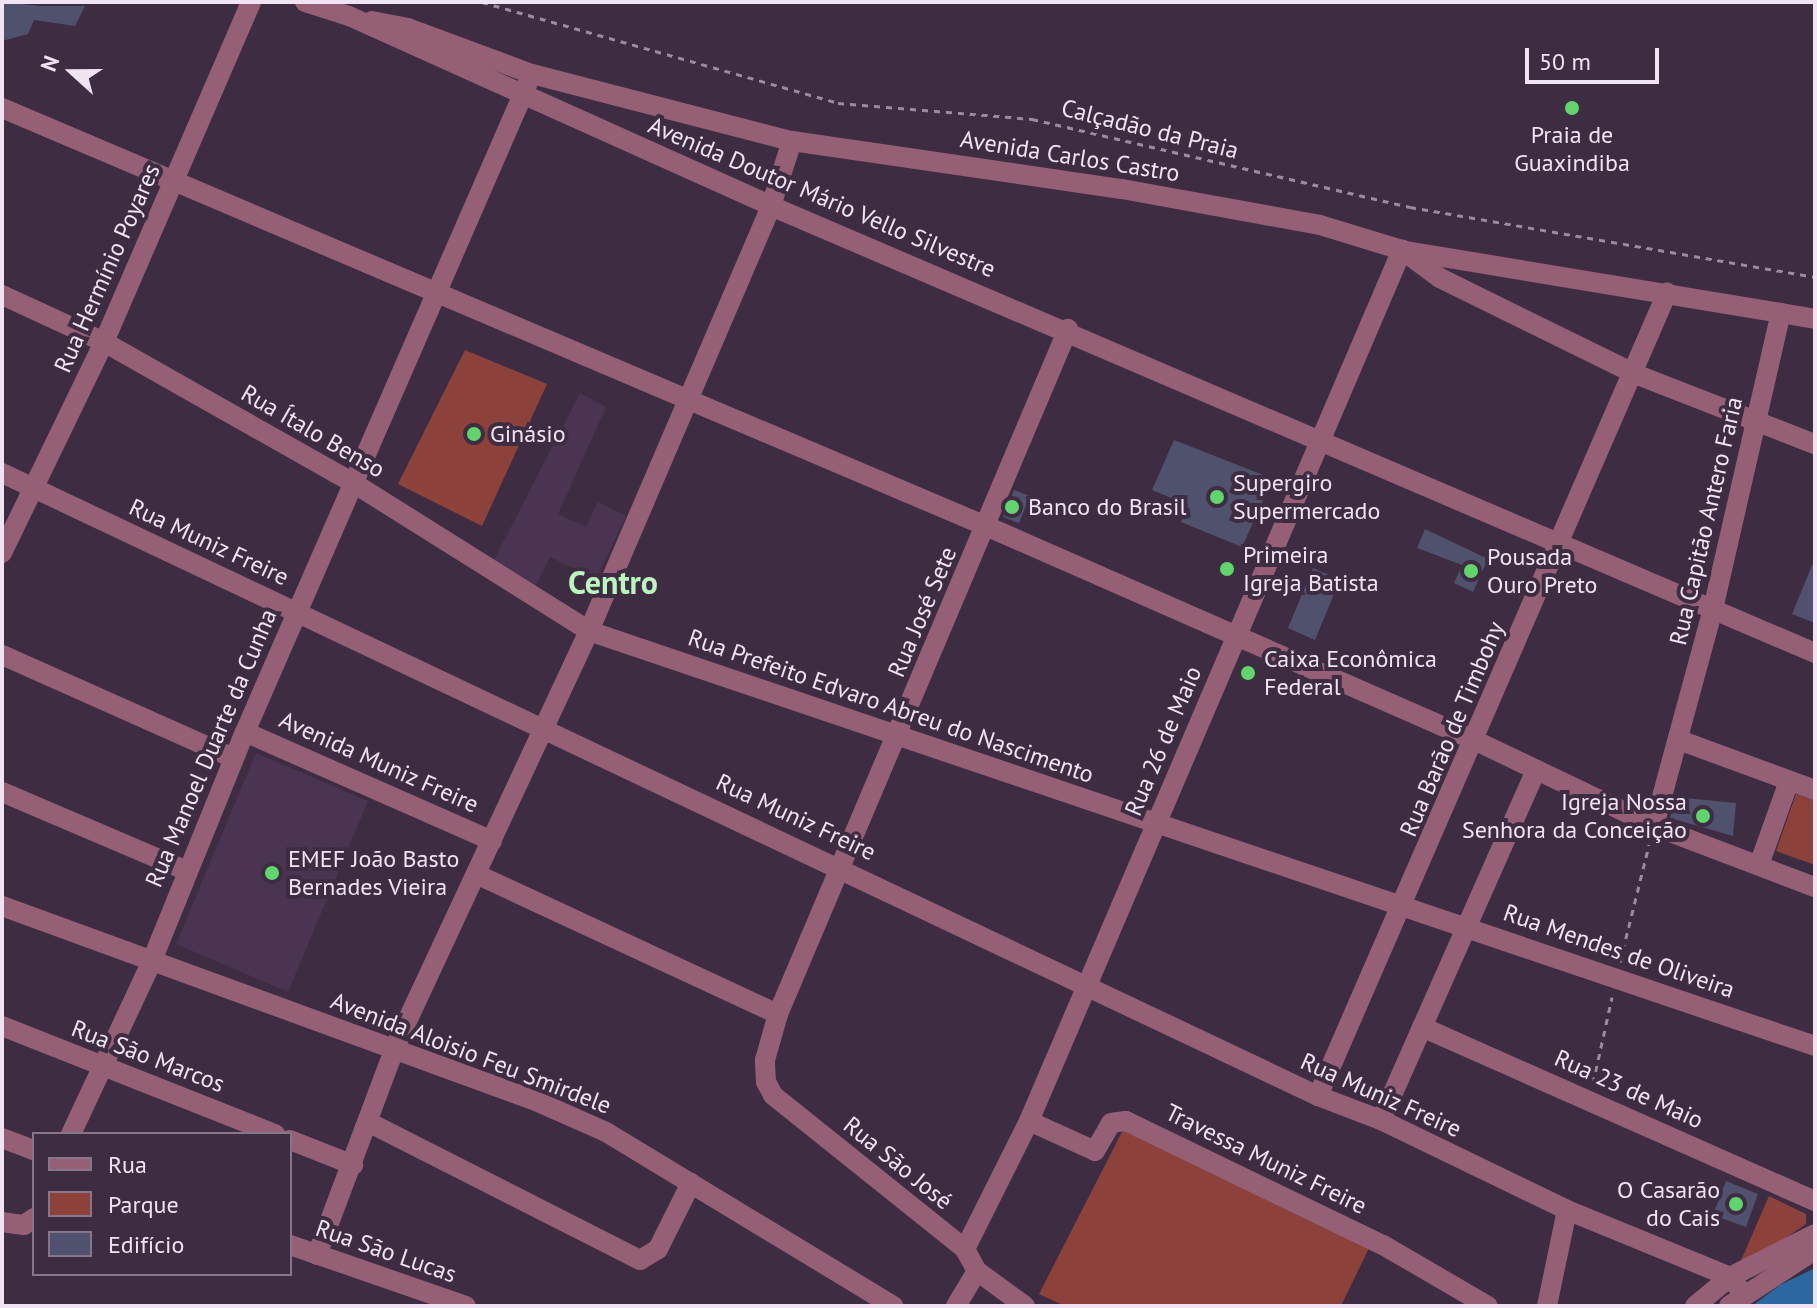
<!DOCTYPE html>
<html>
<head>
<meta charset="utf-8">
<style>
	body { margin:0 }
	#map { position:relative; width:1817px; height:1308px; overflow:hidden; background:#3e2c43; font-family:"PT Sans",sans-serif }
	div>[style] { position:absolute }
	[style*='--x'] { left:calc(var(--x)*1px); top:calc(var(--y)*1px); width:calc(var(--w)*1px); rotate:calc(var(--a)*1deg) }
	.built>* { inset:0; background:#4a3451 }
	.green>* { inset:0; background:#8c423b }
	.water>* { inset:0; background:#2b689f }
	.building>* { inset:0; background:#50516d }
	.path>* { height:3px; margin-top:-1.5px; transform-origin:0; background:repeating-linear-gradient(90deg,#9a8b9e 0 6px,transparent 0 12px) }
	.minor>* { height:20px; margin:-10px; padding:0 10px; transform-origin:10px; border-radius:10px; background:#956076 }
	.dots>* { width:22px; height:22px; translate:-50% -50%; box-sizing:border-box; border:4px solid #3e2c43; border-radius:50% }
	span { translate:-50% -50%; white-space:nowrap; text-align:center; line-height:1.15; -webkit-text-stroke:8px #3e2c43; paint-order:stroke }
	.street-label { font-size:24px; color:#f0e4f3 }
	.poi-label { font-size:24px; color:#f0e4f3 }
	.left { translate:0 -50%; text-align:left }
	.right { translate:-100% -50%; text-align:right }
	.district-label { font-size:32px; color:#baf7bc; font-weight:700 }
	.frame { position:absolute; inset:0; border:4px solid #f0e4f3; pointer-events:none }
	.legend { position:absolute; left:32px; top:1132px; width:260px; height:144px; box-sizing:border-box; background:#3e2c43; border:2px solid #857689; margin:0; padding:10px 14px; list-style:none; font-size:24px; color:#f0e4f3 }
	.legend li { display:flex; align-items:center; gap:16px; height:40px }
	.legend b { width:40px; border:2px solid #857689 }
	.north { position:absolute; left:32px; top:32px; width:80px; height:80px; -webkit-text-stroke:6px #3e2c43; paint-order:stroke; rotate:291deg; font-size:22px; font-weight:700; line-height:32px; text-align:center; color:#f0e4f3 }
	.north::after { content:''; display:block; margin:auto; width:28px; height:36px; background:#f0e4f3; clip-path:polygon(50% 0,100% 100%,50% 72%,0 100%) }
	.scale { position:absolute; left:1525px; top:48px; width:134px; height:36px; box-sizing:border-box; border:4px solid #f0e4f3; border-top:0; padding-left:10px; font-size:24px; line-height:28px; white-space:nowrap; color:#f0e4f3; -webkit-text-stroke:6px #3e2c43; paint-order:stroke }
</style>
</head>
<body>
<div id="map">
	<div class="built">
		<div style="clip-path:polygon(580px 393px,606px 407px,558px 514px,586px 527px,598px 502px,626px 516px,596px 579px,550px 557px,534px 589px,490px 568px)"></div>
		<div style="clip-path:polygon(256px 753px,368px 801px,288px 992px,176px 944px)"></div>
	</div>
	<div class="green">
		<div style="clip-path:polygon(465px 350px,547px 384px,482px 526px,398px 484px)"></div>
		<div style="clip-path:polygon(1796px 794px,1815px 801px,1815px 865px,1776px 851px)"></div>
		<div style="clip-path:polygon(1123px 1130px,1370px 1246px,1341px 1306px,1065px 1306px,1039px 1294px)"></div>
		<div style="clip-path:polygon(1769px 1196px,1806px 1214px,1806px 1224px,1736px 1272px)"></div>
	</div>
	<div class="water">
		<div style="clip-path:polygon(1815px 1268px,1815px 1306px,1752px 1306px,1780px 1285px)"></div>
	</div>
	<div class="building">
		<div style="clip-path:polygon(2px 2px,40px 6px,85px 6px,75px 26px,34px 20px,28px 34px,2px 41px)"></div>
		<div style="clip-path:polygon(1174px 440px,1273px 479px,1242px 547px,1181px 522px,1188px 505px,1152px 490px)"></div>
		<div style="clip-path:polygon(1014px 490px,1030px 496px,1019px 523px,1003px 517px)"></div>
		<div style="clip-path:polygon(1425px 529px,1488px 559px,1473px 592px,1454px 583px,1462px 565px,1417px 548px)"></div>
		<div style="clip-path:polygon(1815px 558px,1815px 623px,1792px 614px)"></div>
		<div style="clip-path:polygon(1313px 568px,1340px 580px,1315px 640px,1288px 628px)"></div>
		<div style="clip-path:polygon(1675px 797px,1736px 803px,1733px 836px,1670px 818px)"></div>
		<div style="clip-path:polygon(1726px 1181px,1758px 1194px,1746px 1227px,1713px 1215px)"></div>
	</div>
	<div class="path">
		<div style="--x:482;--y:2;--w:370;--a:15.8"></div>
		<div style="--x:838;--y:103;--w:195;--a:4.7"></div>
		<div style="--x:1032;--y:119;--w:388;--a:13.1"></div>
		<div style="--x:1410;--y:207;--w:411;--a:9.8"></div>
		<div style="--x:1620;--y:962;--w:121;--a:-76.1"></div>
		<div style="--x:1593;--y:1083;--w:88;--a:-77.5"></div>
	</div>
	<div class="minor">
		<div style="--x:305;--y:2;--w:46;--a:17.7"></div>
		<div style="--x:349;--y:16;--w:463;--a:24.2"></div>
		<div style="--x:771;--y:206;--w:1136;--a:23.18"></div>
		<div style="--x:372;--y:21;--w:37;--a:11"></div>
		<div style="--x:408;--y:28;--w:132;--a:20.4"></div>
		<div style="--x:532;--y:74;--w:268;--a:14.5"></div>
		<div style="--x:792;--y:141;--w:333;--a:8.3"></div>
		<div style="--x:1122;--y:189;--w:201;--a:10.3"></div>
		<div style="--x:1320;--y:225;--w:86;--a:17"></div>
		<div style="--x:1402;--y:250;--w:47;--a:36.4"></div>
		<div style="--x:1440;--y:278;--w:217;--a:26.2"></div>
		<div style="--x:1635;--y:374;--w:193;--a:21.3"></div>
		<div style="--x:2;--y:108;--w:1069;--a:23.02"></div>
		<div style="--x:986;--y:526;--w:535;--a:23.69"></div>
		<div style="--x:1476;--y:741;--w:197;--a:25.5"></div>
		<div style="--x:1654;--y:826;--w:172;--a:20.8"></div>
		<div style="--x:1406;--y:251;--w:415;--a:9.4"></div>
		<div style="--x:2;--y:295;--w:112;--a:24.7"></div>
		<div style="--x:104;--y:342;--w:288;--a:29.5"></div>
		<div style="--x:355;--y:484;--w:276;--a:32.1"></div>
		<div style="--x:589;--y:631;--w:1294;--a:18.7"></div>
		<div style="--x:2;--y:473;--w:1456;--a:25.33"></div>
		<div style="--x:1318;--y:1096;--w:67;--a:20.9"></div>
		<div style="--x:1381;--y:1120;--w:207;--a:25.8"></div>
		<div style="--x:1567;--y:1210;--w:176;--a:22.3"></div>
		<div style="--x:1730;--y:1277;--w:22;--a:51"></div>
		<div style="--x:2;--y:553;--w:234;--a:-64.2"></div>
		<div style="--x:104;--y:342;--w:370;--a:-66.6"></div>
		<div style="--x:2;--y:655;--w:253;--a:24"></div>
		<div style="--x:245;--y:732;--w:270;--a:23.8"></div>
		<div style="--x:1679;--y:740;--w:145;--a:20.2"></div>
		<div style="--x:2;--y:792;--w:201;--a:23.1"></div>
		<div style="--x:1654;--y:826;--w:225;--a:-74.8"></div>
		<div style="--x:1713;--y:609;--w:304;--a:-77.1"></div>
		<div style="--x:1759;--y:865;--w:89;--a:-70.3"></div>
		<div style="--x:476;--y:874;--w:333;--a:24.9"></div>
		<div style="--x:2;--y:906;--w:568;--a:20.06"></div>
		<div style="--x:536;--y:1101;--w:77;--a:23.9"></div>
		<div style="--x:606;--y:1132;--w:336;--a:31.2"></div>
		<div style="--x:2;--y:1026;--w:294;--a:21.6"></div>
		<div style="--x:1422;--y:1027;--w:430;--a:23.9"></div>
		<div style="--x:1318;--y:1096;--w:876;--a:-66.51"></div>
		<div style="--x:1381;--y:1120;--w:382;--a:-66.1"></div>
		<div style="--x:1029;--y:1121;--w:72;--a:24.4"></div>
		<div style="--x:1095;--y:1151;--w:32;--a:-60"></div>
		<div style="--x:1111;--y:1123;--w:15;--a:-8"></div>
		<div style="--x:1126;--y:1121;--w:285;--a:25.8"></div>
		<div style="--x:1383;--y:1245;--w:121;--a:30.2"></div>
		<div style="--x:370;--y:1123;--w:303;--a:26.9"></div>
		<div style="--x:640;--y:1260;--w:21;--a:-31"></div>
		<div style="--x:658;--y:1249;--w:74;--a:-63.4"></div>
		<div style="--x:71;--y:1134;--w:189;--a:-64.9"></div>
		<div style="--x:151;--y:963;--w:249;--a:-67.9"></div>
		<div style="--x:245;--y:732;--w:706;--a:-66.45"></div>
		<div style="--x:2;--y:1138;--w:34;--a:21"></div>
		<div style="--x:290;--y:1140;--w:68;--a:21.6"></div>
		<div style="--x:2;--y:1222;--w:22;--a:8"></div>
		<div style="--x:24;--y:1225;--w:12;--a:-35"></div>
		<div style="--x:290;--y:1245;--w:186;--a:19.1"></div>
		<div style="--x:965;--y:1249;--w:143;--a:-63.4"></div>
		<div style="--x:1029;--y:1121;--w:948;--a:-66.82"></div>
		<div style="--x:317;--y:1255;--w:222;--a:-69.4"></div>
		<div style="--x:395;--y:1047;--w:459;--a:-65"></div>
		<div style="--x:589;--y:631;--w:462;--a:-66.8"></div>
		<div style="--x:771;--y:206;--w:68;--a:-72.1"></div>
		<div style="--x:956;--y:1306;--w:41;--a:-59"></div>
		<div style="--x:1025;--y:1306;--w:59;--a:-143.9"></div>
		<div style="--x:977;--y:1271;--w:25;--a:-119"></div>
		<div style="--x:965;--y:1249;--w:246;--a:-141.3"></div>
		<div style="--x:773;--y:1095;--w:15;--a:-118"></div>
		<div style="--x:766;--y:1082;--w:22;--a:-93"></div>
		<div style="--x:765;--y:1060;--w:48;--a:-74.2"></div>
		<div style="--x:778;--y:1014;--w:744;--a:-67.05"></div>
		<div style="--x:1547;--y:1306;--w:98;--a:-78.2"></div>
		<div style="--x:1695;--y:1306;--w:45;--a:-39.6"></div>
		<div style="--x:1730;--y:1277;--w:95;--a:-26.8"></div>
		<div style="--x:1729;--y:1306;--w:103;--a:-33.1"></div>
	</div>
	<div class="dots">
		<div style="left:1572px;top:108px;background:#5fd56b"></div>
		<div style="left:474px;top:434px;background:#5fd56b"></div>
		<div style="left:1217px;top:497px;background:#5fd56b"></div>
		<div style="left:1012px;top:507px;background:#5fd56b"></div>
		<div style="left:1227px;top:569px;background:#5fd56b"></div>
		<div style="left:1471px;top:571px;background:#5fd56b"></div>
		<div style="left:1248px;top:673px;background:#5fd56b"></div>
		<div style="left:1703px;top:816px;background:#5fd56b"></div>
		<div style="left:272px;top:873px;background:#5fd56b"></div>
		<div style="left:1736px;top:1204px;background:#5fd56b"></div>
	</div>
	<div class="street-label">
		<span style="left:1150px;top:129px;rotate:14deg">Calçadão da Praia</span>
		<span style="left:1070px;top:156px;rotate:9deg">Avenida Carlos Castro</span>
		<span style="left:822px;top:197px;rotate:23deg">Avenida Doutor Mário Vello Silvestre</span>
		<span style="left:107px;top:268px;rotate:-66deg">Rua Hermínio Poyares</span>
		<span style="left:313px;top:431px;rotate:30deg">Rua Ítalo Benso</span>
		<span style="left:1706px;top:521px;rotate:-77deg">Rua Capitão Antero Faria</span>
		<span style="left:209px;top:542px;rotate:25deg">Rua Muniz Freire</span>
		<span style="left:922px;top:612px;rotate:-67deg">Rua José Sete</span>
		<span style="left:891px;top:706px;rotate:19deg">Rua Prefeito Edvaro Abreu do Nascimento</span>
		<span style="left:1452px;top:729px;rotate:-67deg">Rua Barão de Timbohy</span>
		<span style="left:1163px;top:741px;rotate:-67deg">Rua 26 de Maio</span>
		<span style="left:211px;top:748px;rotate:-67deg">Rua Manoel Duarte da Cunha</span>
		<span style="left:379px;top:762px;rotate:24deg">Avenida Muniz Freire</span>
		<span style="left:796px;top:817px;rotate:25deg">Rua Muniz Freire</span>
		<span style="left:1619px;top:951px;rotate:19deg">Rua Mendes de Oliveira</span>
		<span style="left:471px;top:1053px;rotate:21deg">Avenida Aloisio Feu Smirdele</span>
		<span style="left:148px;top:1056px;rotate:21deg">Rua São Marcos</span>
		<span style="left:1629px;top:1089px;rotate:24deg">Rua 23 de Maio</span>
		<span style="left:1381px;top:1095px;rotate:24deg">Rua Muniz Freire</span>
		<span style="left:1266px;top:1159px;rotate:26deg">Travessa Muniz Freire</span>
		<span style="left:898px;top:1163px;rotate:39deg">Rua São José</span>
		<span style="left:386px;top:1251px;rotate:19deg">Rua São Lucas</span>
	</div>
	<div class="poi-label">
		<span style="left:1572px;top:149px">Praia de<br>Guaxindiba</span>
		<span class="left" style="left:490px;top:434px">Ginásio</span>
		<span class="left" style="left:1233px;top:497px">Supergiro<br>Supermercado</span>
		<span class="left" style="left:1028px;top:507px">Banco do Brasil</span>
		<span class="left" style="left:1243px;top:569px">Primeira<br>Igreja Batista</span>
		<span class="left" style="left:1487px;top:571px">Pousada<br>Ouro Preto</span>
		<span class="left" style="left:1264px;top:673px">Caixa Econômica<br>Federal</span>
		<span class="right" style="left:1687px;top:816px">Igreja Nossa<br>Senhora da Conceição</span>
		<span class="left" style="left:288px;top:873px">EMEF João Basto<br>Bernades Vieira</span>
		<span class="right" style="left:1720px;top:1204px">O Casarão<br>do Cais</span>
	</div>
	<div class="district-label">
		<span style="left:613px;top:582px">Centro</span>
	</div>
	<div class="frame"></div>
	<ul class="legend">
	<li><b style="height:10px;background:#956076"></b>Rua</li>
	<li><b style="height:22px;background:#8c423b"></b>Parque</li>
	<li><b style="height:22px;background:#50516d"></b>Edifício</li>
	</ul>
	<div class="north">N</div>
	<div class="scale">50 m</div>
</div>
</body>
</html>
